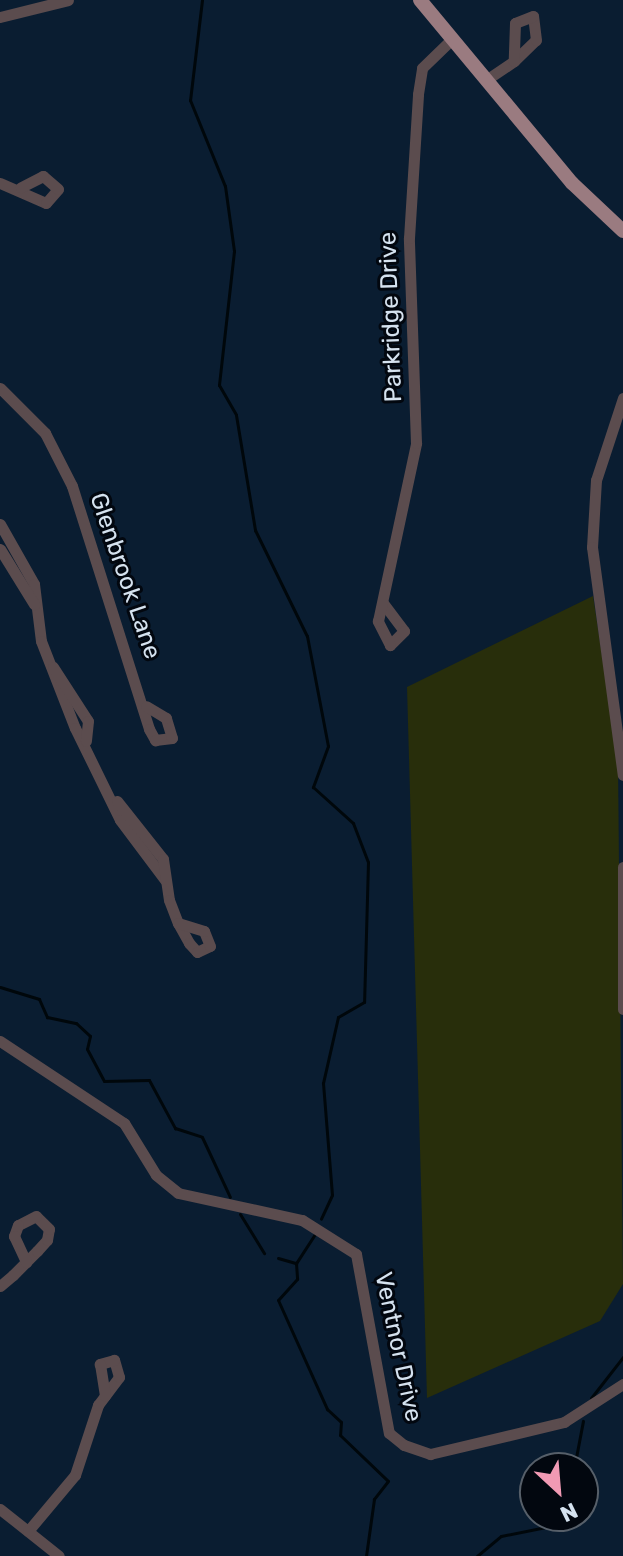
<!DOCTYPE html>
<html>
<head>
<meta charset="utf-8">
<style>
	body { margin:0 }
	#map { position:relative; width:623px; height:1556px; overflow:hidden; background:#0a1d31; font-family:Rubik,sans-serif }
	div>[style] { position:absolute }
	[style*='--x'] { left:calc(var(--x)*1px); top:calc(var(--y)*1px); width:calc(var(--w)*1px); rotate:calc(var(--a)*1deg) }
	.green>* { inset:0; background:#282e0b }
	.stream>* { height:3px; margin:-1.5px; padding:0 1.5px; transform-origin:1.5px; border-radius:1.5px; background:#00070b }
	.minor>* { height:11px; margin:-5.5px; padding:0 5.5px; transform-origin:5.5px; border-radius:5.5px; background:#5b4c4e }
	.major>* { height:14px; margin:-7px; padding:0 7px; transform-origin:7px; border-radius:7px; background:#9a7b80 }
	span { translate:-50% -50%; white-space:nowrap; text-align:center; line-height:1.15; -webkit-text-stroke:6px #02070f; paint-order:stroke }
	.street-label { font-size:24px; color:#d5e2ef }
	.north { position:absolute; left:519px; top:1452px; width:80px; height:80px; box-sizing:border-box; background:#02070f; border:2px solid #565f69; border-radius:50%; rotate:154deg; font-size:22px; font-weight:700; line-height:32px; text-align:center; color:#d5e2ef }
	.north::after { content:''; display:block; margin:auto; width:28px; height:36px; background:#f19ab4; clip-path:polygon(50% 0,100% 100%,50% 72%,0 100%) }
</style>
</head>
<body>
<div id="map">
	<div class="green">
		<div style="clip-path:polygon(593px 596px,618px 761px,623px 1284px,600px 1321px,427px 1398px,407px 687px)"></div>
	</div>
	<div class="stream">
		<div style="--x:202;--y:0;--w:101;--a:96.8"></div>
		<div style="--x:190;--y:100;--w:93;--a:67.9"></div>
		<div style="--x:225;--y:186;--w:66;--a:82.1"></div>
		<div style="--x:234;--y:251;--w:135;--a:96.4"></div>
		<div style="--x:219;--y:385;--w:34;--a:60"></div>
		<div style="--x:236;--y:415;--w:117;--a:80.6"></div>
		<div style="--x:255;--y:530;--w:118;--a:63.9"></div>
		<div style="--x:307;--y:636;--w:112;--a:79.2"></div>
		<div style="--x:328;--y:746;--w:44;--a:110.1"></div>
		<div style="--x:313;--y:787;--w:54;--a:42"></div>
		<div style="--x:353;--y:823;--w:42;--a:69"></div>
		<div style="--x:368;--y:862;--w:140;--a:91.6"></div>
		<div style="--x:364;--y:1002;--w:30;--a:150"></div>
		<div style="--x:338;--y:1017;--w:68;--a:102.8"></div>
		<div style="--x:323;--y:1083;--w:112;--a:85.4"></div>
		<div style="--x:332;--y:1195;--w:26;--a:115"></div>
		<div style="--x:0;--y:987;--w:41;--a:17.1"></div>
		<div style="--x:39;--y:999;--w:20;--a:66"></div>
		<div style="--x:47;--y:1017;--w:30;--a:12"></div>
		<div style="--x:76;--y:1023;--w:19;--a:43"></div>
		<div style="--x:90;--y:1036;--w:13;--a:103"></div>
		<div style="--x:87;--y:1049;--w:36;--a:62"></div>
		<div style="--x:104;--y:1081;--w:45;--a:-1.3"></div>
		<div style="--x:149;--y:1080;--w:55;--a:61.6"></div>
		<div style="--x:175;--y:1128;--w:28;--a:18"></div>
		<div style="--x:202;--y:1137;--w:66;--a:65"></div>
		<div style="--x:240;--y:1214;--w:46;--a:58.4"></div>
		<div style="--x:315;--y:1234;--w:35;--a:123"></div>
		<div style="--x:296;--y:1263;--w:16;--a:86"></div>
		<div style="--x:297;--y:1279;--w:28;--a:132"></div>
		<div style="--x:278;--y:1300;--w:120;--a:65.8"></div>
		<div style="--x:327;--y:1409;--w:19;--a:43"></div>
		<div style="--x:341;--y:1422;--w:13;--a:94"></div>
		<div style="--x:340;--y:1435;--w:66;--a:43.8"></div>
		<div style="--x:388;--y:1481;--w:23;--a:128"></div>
		<div style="--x:374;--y:1499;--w:58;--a:98"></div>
		<div style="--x:278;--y:1258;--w:19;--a:16"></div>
		<div style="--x:591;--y:1398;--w:52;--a:-52"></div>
		<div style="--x:574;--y:1468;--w:48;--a:-79.2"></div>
		<div style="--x:477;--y:1556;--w:31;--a:-40"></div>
		<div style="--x:501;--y:1536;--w:56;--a:-11.3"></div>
		<div style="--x:556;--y:1525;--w:9;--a:-77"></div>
	</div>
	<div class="minor">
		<div style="--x:0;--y:17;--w:70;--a:-14"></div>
		<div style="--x:486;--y:80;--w:34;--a:-34"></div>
		<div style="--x:514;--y:61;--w:30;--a:-44"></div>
		<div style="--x:536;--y:40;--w:24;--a:-97"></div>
		<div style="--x:533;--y:16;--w:19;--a:159"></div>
		<div style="--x:515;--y:23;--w:38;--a:92"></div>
		<div style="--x:0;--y:183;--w:50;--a:23.5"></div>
		<div style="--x:46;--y:203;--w:18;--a:-49"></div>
		<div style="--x:58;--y:189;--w:20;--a:-139"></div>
		<div style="--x:43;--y:176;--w:25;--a:153"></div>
		<div style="--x:0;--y:388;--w:64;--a:45"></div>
		<div style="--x:45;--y:433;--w:59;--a:63"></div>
		<div style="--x:72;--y:486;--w:255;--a:72.4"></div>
		<div style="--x:149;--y:729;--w:13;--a:61"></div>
		<div style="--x:155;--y:740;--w:17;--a:-7"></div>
		<div style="--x:172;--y:738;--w:21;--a:-107"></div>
		<div style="--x:166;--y:718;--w:23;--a:-149"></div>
		<div style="--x:623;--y:398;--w:86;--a:108.2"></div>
		<div style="--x:596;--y:480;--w:67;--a:93.4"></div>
		<div style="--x:592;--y:547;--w:230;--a:82.3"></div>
		<div style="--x:0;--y:524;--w:69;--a:60.5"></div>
		<div style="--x:34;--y:584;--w:57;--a:83"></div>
		<div style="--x:41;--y:641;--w:93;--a:68.7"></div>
		<div style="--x:75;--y:728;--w:102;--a:63.9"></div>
		<div style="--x:120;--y:820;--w:75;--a:53.1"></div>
		<div style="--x:0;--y:549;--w:65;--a:58.3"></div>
		<div style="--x:383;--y:603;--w:35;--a:53"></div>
		<div style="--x:404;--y:631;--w:20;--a:135"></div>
		<div style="--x:390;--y:645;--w:27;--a:-117"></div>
		<div style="--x:378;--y:621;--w:182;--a:-77.9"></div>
		<div style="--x:416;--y:443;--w:205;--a:-92"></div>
		<div style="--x:409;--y:238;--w:144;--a:-86.4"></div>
		<div style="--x:418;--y:94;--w:26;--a:-81"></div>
		<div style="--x:422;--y:68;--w:42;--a:-44"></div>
		<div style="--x:53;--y:667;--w:64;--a:57.1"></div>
		<div style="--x:88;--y:721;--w:20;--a:96"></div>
		<div style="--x:117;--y:801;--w:74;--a:51.6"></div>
		<div style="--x:163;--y:859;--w:41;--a:81.7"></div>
		<div style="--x:169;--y:900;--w:25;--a:69"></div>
		<div style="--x:178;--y:923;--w:23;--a:61"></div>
		<div style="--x:189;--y:943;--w:12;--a:48"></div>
		<div style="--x:197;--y:952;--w:14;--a:-25"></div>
		<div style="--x:210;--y:946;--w:16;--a:-112"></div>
		<div style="--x:204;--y:931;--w:27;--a:-163"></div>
		<div style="--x:623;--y:867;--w:142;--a:90"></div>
		<div style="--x:0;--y:1041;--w:149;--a:33.5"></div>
		<div style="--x:124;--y:1123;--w:61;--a:58.4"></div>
		<div style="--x:156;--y:1175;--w:28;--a:39"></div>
		<div style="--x:178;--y:1193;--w:127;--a:12.3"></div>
		<div style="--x:302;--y:1220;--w:64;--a:32.2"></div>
		<div style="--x:356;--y:1254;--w:182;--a:79.6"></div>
		<div style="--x:389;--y:1433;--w:19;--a:39"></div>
		<div style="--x:404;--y:1445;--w:28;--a:19"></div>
		<div style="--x:430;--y:1454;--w:138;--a:-13.4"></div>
		<div style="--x:564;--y:1422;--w:70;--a:-32.8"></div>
		<div style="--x:0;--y:1286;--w:17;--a:-40"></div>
		<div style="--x:13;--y:1275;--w:34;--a:-45"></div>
		<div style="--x:37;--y:1251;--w:15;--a:-48"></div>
		<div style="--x:47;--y:1240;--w:11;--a:-80"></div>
		<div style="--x:49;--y:1229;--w:18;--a:-135"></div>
		<div style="--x:36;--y:1216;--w:20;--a:153"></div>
		<div style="--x:18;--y:1225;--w:12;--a:110"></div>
		<div style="--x:14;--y:1236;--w:29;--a:65"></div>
		<div style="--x:0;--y:1509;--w:75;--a:38.5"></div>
		<div style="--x:28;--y:1531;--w:73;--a:-50"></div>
		<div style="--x:75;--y:1475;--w:74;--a:-71.8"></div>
		<div style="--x:98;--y:1405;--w:35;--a:-53"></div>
		<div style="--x:119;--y:1377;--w:18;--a:-106"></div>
		<div style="--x:114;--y:1360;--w:15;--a:164"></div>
		<div style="--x:100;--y:1364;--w:32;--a:81"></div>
	</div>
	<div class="major">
		<div style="--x:420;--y:0;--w:238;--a:50.3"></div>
		<div style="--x:572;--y:183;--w:70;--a:43.3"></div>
	</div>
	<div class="street-label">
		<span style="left:391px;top:317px;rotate:-92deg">Parkridge Drive</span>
		<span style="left:125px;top:576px;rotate:71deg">Glenbrook Lane</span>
		<span style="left:398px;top:1347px;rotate:78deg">Ventnor Drive</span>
	</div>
	<div class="north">N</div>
</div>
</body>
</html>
